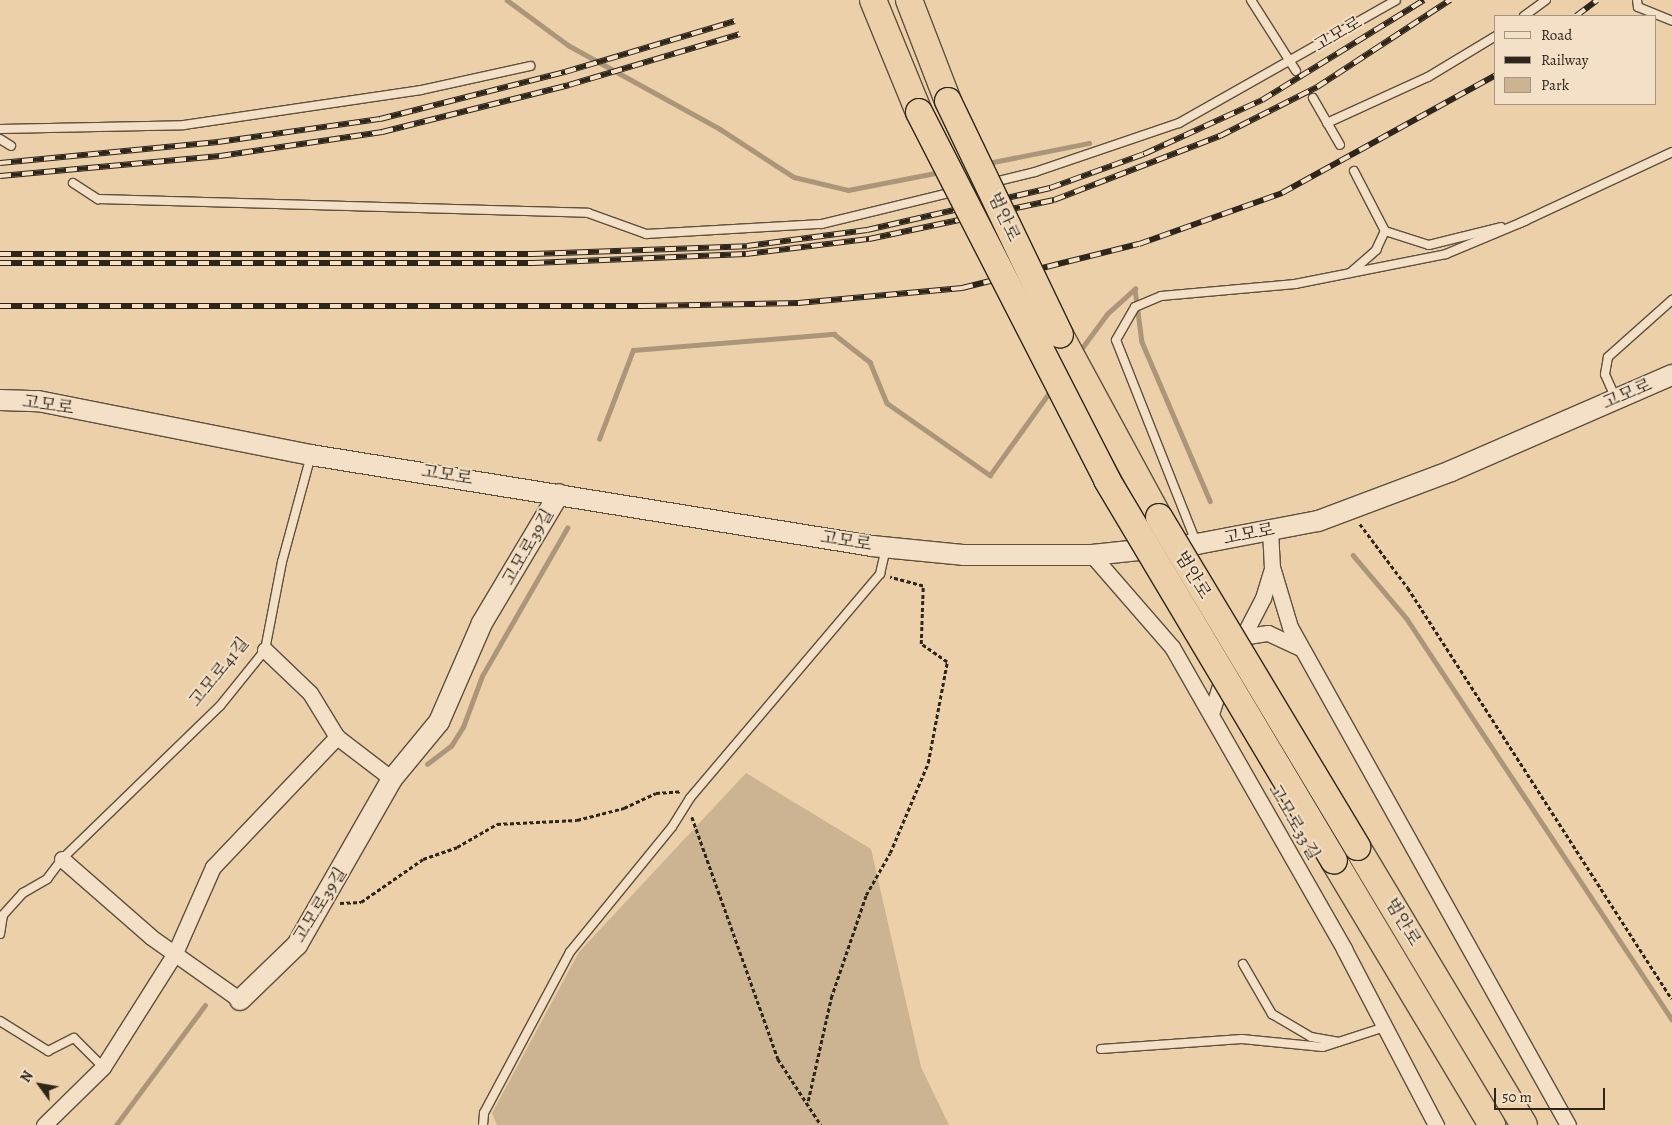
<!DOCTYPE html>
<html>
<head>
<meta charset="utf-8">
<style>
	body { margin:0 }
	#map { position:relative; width:1672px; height:1125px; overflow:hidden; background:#ecd0a9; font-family:Alegreya,"Noto Serif KR",serif }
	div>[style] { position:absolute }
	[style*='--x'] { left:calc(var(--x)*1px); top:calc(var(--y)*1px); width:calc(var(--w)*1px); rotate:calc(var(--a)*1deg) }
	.green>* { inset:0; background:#ccb391 }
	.stream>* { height:4.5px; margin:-2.25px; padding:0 2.25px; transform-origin:2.25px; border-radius:2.25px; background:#ac9679 }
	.path>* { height:2.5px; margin-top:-1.25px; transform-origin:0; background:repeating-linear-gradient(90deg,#2f261b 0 4px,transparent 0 6.5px) }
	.roads { filter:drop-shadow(1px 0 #5e503e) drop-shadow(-1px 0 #5e503e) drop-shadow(0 1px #5e503e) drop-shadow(0 -1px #5e503e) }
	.lane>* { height:8px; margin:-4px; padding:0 4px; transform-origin:4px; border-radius:4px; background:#f3e0c7 }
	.street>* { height:15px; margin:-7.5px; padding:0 7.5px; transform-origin:7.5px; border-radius:7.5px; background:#f3e0c7 }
	.secondary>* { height:20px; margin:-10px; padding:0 10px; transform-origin:10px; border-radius:10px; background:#f3e0c7 }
	.highway>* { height:26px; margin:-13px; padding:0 13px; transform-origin:13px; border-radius:13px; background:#ecd0a9 }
	.rail>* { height:5.5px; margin-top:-2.75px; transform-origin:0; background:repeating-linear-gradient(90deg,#f3e0c7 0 11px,#2f261b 0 22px); box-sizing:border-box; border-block:1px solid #2f261b }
	.bridges { filter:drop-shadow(1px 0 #2f261b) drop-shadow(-1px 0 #2f261b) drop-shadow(0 1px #2f261b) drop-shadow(0 -1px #2f261b) }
	.highway-bridge>* { height:26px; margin:-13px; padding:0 13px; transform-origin:13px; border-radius:13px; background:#ecd0a9 }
	span { translate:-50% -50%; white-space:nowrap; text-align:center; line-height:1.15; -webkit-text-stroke:4px #f3e0c7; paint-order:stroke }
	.street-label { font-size:18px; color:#2f261b }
	.legend { position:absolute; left:1494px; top:15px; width:162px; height:90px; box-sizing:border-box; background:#f3e0c7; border:1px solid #a59682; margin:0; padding:6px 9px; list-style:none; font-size:15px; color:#2f261b }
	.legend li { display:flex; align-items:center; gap:10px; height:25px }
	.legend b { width:25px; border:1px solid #a59682 }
	.north { position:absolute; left:15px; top:1060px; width:50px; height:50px; -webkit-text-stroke:4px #f3e0c7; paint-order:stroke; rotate:302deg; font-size:14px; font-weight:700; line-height:20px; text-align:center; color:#2f261b }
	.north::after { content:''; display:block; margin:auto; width:18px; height:22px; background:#2f261b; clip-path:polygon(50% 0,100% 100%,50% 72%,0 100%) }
	.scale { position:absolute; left:1494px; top:1088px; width:111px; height:22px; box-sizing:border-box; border:2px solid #2f261b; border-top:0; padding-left:6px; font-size:15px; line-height:18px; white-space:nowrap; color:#2f261b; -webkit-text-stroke:4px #f3e0c7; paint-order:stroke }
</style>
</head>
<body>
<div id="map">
	<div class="green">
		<div style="clip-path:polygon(746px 773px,871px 849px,921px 1067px,949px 1125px,497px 1125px,492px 1113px,579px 952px)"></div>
	</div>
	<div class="stream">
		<div style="--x:507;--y:0;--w:76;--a:36.4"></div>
		<div style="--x:568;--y:45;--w:174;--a:28.9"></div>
		<div style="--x:720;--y:129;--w:88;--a:33"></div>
		<div style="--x:794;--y:177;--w:56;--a:13.5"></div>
		<div style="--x:848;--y:190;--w:95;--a:-11"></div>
		<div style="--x:988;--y:163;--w:103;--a:-11.2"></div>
		<div style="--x:1135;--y:289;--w:53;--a:82.5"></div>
		<div style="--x:1142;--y:342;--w:173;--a:66.8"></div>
		<div style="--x:1079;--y:352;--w:47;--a:-53.6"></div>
		<div style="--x:1107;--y:314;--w:38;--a:-42"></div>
		<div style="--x:599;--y:439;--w:95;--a:-69.1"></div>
		<div style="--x:633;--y:350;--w:202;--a:-4.6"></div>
		<div style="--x:834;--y:334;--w:46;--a:37.9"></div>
		<div style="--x:870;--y:362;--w:44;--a:67.5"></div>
		<div style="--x:887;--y:403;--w:126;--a:35"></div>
		<div style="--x:990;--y:475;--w:105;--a:-54.3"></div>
		<div style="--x:1353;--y:555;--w:84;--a:49.8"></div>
		<div style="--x:1407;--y:619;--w:480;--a:56.5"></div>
		<div style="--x:427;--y:764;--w:30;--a:-37"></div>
		<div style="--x:451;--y:746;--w:22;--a:-58"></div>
		<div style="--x:463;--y:727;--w:54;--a:-69.6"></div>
		<div style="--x:482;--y:676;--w:171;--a:-60.1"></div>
		<div style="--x:116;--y:1125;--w:149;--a:-53.4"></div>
	</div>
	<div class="path">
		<div style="--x:1360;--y:524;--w:80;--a:53.1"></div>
		<div style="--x:1408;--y:588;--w:488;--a:57.3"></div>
		<div style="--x:692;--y:817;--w:257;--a:70.4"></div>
		<div style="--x:778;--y:1059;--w:79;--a:56.9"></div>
		<div style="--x:340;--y:903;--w:21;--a:-3"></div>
		<div style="--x:361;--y:902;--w:75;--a:-34.7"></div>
		<div style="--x:423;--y:859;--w:36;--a:-19"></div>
		<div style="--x:457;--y:847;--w:46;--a:-29.9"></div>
		<div style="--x:497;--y:824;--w:80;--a:-2.9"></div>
		<div style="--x:577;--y:820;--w:49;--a:-14.3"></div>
		<div style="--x:624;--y:808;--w:35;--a:-25"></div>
		<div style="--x:656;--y:793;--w:26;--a:-4"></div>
		<div style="--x:808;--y:1101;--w:106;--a:-77.4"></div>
		<div style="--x:831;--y:998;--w:109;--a:-71.2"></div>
		<div style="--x:866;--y:895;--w:48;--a:-60.3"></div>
		<div style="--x:890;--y:853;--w:98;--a:-67.1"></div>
		<div style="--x:928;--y:763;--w:103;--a:-79.3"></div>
		<div style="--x:947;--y:662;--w:32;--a:-145"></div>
		<div style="--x:921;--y:644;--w:58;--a:-88"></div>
		<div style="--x:923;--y:586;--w:34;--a:-165"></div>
	</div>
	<div class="roads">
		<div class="lane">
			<div style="--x:1251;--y:0;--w:84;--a:57.6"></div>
			<div style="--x:1637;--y:0;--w:7;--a:82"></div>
			<div style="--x:1638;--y:7;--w:37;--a:22"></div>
			<div style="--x:1524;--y:16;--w:27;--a:-36"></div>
			<div style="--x:1313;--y:98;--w:54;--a:60.1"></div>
			<div style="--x:1327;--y:123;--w:111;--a:-24.5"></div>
			<div style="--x:1428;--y:77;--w:79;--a:-31.1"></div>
			<div style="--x:0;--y:129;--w:184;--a:-1.2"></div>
			<div style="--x:184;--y:125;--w:240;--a:-8.4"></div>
			<div style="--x:421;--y:90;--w:112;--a:-12.4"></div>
			<div style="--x:0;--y:139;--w:13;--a:32"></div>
			<div style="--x:1354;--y:171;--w:68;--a:62.7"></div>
			<div style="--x:1385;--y:231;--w:46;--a:17.7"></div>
			<div style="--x:1429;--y:245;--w:74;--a:-14"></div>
			<div style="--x:73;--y:183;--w:30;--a:33"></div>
			<div style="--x:98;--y:199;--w:490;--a:1.6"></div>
			<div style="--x:588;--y:213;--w:62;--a:19.9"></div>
			<div style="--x:646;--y:234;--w:176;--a:-3.3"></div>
			<div style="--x:822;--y:224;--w:219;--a:-13.7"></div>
			<div style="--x:1035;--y:172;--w:152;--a:-18.8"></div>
			<div style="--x:1179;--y:123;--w:249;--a:-29.5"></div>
			<div style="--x:1520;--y:223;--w:168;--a:-25"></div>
			<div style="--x:1350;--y:273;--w:35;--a:-41"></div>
			<div style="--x:1376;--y:250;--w:21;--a:-65"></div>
			<div style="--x:1616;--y:399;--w:27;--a:-114"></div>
			<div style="--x:1605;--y:374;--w:17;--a:-80"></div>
			<div style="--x:1608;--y:357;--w:86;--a:-41.7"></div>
			<div style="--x:1196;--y:542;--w:217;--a:-111.6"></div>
			<div style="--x:1116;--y:340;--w:38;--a:-60"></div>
			<div style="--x:1135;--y:307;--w:28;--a:-23"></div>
			<div style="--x:1161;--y:296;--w:135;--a:-5.1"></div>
			<div style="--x:1295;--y:284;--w:154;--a:-11.2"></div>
			<div style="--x:1446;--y:254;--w:86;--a:-22.7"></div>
			<div style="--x:0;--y:934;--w:19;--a:-81"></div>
			<div style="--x:3;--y:915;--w:30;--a:-48"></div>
			<div style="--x:23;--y:893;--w:28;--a:-30"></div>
			<div style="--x:47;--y:879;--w:25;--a:-53"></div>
			<div style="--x:62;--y:859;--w:220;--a:-44.1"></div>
			<div style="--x:220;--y:706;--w:72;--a:-51.2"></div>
			<div style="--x:265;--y:650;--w:90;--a:-79.1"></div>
			<div style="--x:282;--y:562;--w:111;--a:-74.8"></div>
			<div style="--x:1243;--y:964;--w:58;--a:59.9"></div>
			<div style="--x:1272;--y:1014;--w:45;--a:30.5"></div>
			<div style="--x:1311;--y:1037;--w:27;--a:10"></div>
			<div style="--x:0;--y:1021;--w:57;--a:32"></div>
			<div style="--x:48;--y:1051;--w:29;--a:-27"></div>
			<div style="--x:74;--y:1038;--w:41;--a:45"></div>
			<div style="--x:1101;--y:1049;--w:141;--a:-4.1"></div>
			<div style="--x:1242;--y:1039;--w:81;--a:5.6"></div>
			<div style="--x:1323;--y:1047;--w:65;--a:-17.9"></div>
			<div style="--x:483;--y:1125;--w:12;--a:-85"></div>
			<div style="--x:484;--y:1113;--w:183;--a:-61.9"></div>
			<div style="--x:570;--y:952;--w:161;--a:-50.8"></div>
			<div style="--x:672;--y:827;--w:34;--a:-58"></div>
			<div style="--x:690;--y:798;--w:294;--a:-49.7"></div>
			<div style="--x:880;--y:574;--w:27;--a:-77"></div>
		</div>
		<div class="street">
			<div style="--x:1270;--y:530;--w:37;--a:87"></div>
			<div style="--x:1272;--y:567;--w:63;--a:73.3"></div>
			<div style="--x:1290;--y:627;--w:570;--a:60.83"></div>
			<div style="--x:1092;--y:555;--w:122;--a:49"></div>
			<div style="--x:1172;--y:647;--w:348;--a:60.3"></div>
			<div style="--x:1344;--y:949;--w:199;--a:62.4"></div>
			<div style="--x:1242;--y:637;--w:26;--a:-9"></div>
			<div style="--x:1268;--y:633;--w:35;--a:25"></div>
			<div style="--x:265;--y:650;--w:62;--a:43.7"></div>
			<div style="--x:310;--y:693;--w:52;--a:58.5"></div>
			<div style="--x:337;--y:737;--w:69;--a:37.4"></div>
			<div style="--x:1236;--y:650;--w:59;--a:-62.6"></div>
			<div style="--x:1263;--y:598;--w:28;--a:-73"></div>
			<div style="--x:1211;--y:714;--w:43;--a:-72.4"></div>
			<div style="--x:62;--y:859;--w:118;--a:41.2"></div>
			<div style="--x:151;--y:937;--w:109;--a:35.3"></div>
			<div style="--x:44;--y:1125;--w:83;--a:-44.5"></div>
			<div style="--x:103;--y:1067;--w:135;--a:-57.7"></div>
			<div style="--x:175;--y:953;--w:94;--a:-66.2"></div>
			<div style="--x:213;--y:867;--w:180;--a:-46.4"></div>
		</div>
		<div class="secondary">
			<div style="--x:0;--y:400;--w:38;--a:2"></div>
			<div style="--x:38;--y:401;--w:278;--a:11.2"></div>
			<div style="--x:311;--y:455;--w:568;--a:9.21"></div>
			<div style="--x:872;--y:546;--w:91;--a:5.6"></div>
			<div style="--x:963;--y:555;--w:129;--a:0"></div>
			<div style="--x:1092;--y:555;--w:106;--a:-6"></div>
			<div style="--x:1197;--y:544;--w:123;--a:-10.8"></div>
			<div style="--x:1318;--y:521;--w:142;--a:-20.6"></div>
			<div style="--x:1451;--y:471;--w:241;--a:-23.5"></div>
			<div style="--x:240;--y:1000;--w:79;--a:-44"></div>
			<div style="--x:297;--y:945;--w:191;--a:-60.2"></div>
			<div style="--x:392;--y:779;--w:74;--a:-50.5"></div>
			<div style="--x:439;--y:722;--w:108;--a:-66.5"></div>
			<div style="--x:482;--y:623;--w:150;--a:-59.2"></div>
		</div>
		<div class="highway">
			<div style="--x:873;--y:0;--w:121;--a:67.7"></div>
			<div style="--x:909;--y:0;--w:108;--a:68.9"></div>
			<div style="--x:1060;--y:335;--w:207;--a:61.5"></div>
			<div style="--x:1357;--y:847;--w:324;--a:59"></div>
			<div style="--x:1334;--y:861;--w:308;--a:59.1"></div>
		</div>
	</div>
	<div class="rail">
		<div style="--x:1576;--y:16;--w:26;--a:-37"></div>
		<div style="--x:0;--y:163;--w:219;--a:-5.5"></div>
		<div style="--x:218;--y:142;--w:164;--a:-8.1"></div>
		<div style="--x:380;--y:119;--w:191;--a:-14.3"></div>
		<div style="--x:565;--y:72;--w:177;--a:-16.7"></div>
		<div style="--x:0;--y:176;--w:221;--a:-5.2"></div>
		<div style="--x:220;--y:156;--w:164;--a:-8.4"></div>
		<div style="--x:382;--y:132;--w:193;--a:-14.1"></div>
		<div style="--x:569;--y:85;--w:178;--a:-16.6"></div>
		<div style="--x:0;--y:254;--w:533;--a:0"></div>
		<div style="--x:533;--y:254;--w:214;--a:-2.1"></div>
		<div style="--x:747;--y:246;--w:121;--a:-7.6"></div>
		<div style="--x:867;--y:230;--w:188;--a:-12.9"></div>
		<div style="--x:1050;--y:188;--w:100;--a:-19.9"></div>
		<div style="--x:1144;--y:154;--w:130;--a:-24.6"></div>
		<div style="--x:1262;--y:100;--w:190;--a:-31.7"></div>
		<div style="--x:0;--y:263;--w:533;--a:0"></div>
		<div style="--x:533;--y:263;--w:213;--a:-2.4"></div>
		<div style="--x:746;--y:254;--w:124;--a:-7"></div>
		<div style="--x:869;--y:239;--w:189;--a:-11.9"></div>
		<div style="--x:1054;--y:200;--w:178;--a:-21.1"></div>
		<div style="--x:1220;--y:136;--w:109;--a:-26.8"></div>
		<div style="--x:1317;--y:87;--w:159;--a:-33.2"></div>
		<div style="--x:0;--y:306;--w:645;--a:0"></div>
		<div style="--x:645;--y:306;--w:153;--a:-1.1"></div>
		<div style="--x:798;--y:303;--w:165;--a:-5.2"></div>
		<div style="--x:962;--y:288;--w:182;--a:-14"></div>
		<div style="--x:1139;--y:244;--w:152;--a:-19.6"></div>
		<div style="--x:1282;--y:193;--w:244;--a:-28.9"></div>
	</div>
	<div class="bridges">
		<div class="highway-bridge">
			<div style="--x:948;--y:101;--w:259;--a:64.4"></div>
			<div style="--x:919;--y:112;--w:413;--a:62.9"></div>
			<div style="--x:1107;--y:480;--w:443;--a:59.2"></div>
			<div style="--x:1159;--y:517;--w:385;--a:59"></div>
		</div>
	</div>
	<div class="street-label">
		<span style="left:1338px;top:34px;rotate:-30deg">고모로</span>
		<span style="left:1004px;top:217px;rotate:65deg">범안로</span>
		<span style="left:1627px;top:394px;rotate:-23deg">고모로</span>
		<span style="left:48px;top:405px;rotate:8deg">고모로</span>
		<span style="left:447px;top:475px;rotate:9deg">고모로</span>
		<span style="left:1249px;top:534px;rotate:-11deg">고모로</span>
		<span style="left:846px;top:541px;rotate:9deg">고모로</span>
		<span style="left:528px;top:547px;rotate:-60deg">고모로39길</span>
		<span style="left:1193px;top:575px;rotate:59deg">범안로</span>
		<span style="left:219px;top:672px;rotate:-51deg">고모로41길</span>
		<span style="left:1294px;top:822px;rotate:60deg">고모로33길</span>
		<span style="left:320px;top:905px;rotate:-58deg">고모로39길</span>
		<span style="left:1403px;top:922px;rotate:59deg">범안로</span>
	</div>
	<ul class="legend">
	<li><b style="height:6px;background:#f3e0c7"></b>Road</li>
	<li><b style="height:6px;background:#2f261b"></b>Railway</li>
	<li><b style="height:14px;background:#ccb391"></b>Park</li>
	</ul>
	<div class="north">N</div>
	<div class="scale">50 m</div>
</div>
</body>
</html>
